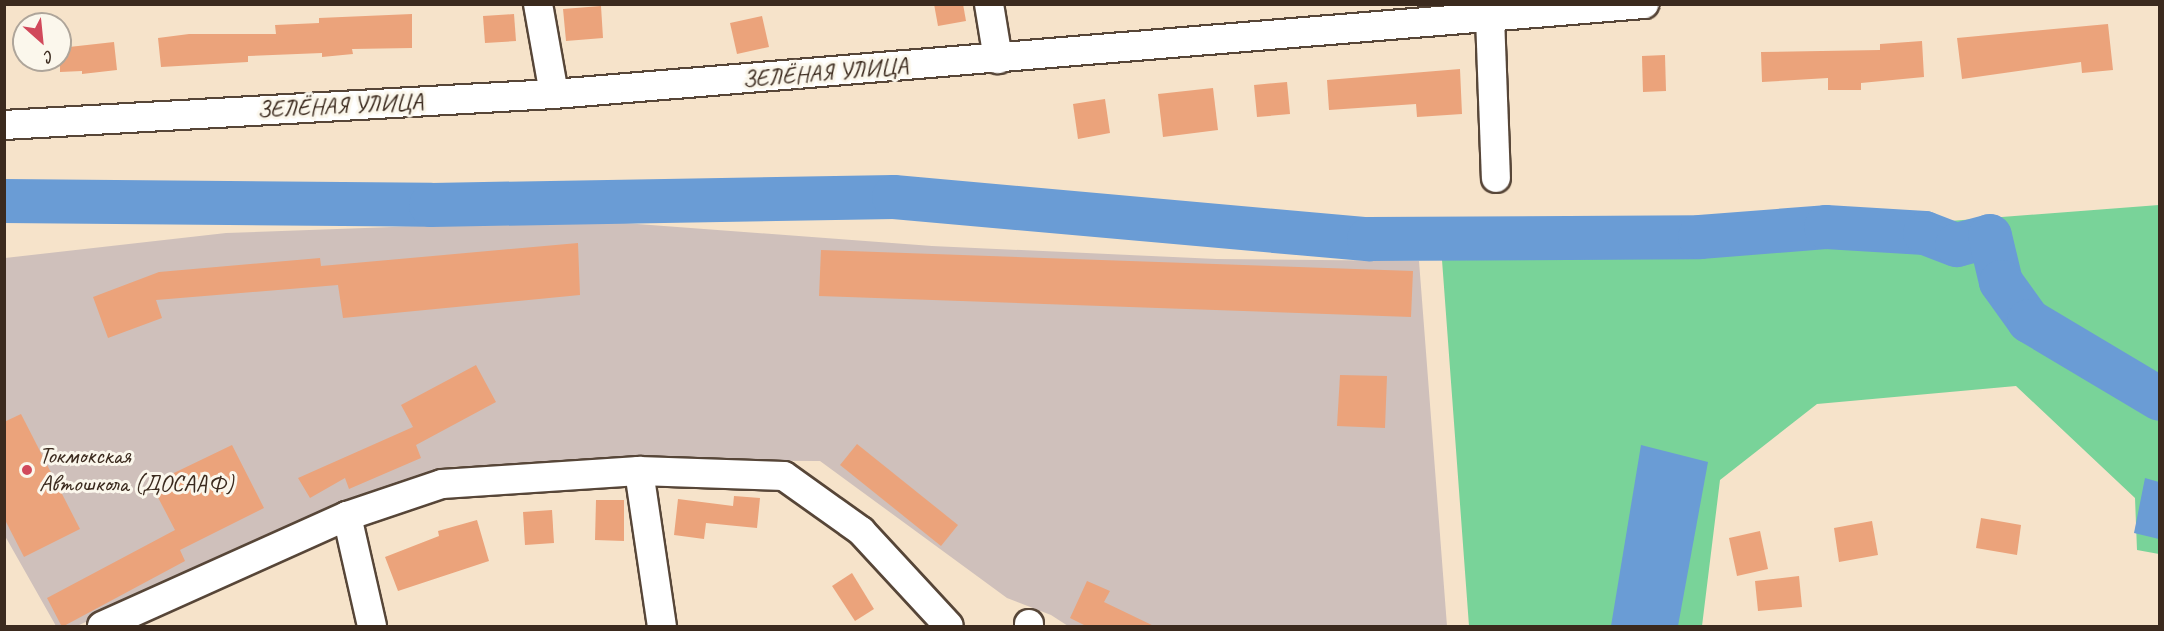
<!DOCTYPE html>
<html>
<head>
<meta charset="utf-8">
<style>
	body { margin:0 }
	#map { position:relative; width:2164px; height:631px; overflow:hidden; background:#f6e3ca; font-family:Caveat,sans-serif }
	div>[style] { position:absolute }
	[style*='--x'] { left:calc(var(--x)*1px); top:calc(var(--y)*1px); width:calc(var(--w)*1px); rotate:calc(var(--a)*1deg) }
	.industrial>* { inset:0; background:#cfc0bb }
	.green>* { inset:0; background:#79d399 }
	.water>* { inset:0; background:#6a9cd5 }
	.river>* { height:44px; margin:-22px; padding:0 22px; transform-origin:22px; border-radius:22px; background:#6a9cd5 }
	.building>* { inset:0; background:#eba37b }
	.roads { filter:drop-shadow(2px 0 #574638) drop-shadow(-2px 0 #574638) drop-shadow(0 2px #574638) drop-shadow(0 -2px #574638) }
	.minor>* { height:28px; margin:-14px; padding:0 14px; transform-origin:14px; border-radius:14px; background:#fff }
	.dots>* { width:16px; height:16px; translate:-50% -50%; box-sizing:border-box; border:3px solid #fbf7ec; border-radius:50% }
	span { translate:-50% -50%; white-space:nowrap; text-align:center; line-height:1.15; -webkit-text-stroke:6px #fbf7ec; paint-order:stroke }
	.street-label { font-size:24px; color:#3b2a1e }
	.poi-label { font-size:24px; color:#3b2a1e }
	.left { translate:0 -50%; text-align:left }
	.frame { position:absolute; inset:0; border:6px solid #3b2a1e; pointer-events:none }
	.north { position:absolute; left:12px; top:12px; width:60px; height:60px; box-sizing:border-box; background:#fbf7ec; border:2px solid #aea59a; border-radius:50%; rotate:153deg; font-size:16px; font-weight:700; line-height:24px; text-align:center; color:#3b2a1e }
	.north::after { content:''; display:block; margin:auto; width:21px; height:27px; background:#d1495b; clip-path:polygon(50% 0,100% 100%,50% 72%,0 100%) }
</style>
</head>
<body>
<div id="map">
	<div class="industrial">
		<div style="clip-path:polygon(584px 220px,932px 246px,1217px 259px,1419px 261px,1447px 626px,1068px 626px,1051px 615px,1007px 598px,820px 461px,630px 460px,448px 467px,368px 492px,77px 626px,56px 626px,5px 536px,5px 258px,226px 233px)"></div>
	</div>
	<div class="green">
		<div style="clip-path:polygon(2159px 205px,2159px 554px,2137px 550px,2135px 498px,2016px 386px,1817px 404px,1720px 480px,1702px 626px,1469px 626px,1442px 260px)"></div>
	</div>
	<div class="water">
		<div style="clip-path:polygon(1641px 445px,1708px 462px,1678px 626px,1611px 626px)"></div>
		<div style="clip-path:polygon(2145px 478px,2159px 482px,2159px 539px,2134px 533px)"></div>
	</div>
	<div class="river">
		<div style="--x:4;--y:201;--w:427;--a:0.5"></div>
		<div style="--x:431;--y:205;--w:463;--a:-1"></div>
		<div style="--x:894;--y:197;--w:477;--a:5.1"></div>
		<div style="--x:1369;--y:239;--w:331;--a:-0.3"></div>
		<div style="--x:1700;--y:237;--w:126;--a:-4.5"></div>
		<div style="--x:1826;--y:227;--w:99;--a:3.5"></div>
		<div style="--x:1925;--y:233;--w:34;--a:21"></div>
		<div style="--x:1957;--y:245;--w:34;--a:-15"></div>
		<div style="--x:1990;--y:236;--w:47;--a:76.6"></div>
		<div style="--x:2001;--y:282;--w:48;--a:54.3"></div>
		<div style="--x:2029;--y:321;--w:152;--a:30.8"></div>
	</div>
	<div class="building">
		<div style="clip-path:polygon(934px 4px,963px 4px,966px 21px,938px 26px)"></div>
		<div style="clip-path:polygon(601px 6px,603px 38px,566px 41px,563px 9px)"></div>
		<div style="clip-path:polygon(412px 14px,412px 48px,352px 49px,353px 54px,322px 57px,322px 53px,248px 56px,248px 62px,161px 67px,158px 38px,189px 34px,276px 34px,275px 25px,319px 23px,319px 18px)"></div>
		<div style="clip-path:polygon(514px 14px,516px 41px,485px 43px,483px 16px)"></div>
		<div style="clip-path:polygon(762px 16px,769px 47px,737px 54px,730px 23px)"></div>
		<div style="clip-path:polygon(2108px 24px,2113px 70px,2082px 73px,2081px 62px,1962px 79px,1957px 38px)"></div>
		<div style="clip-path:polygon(1922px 41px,1924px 77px,1861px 83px,1861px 90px,1828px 90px,1828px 78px,1762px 82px,1761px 52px,1880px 50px,1880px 44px)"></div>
		<div style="clip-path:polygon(114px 42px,117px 70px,82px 74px,82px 71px,60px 72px,60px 48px)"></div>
		<div style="clip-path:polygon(1665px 55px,1666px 91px,1643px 92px,1642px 56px)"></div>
		<div style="clip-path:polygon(1460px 69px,1462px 114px,1417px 117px,1416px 104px,1329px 110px,1327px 80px)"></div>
		<div style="clip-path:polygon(1287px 82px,1290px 114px,1257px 117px,1254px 85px)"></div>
		<div style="clip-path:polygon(1213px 88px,1218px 130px,1163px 137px,1158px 94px)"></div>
		<div style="clip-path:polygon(1105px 99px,1110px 133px,1078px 139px,1073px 104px)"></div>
		<div style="clip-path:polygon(578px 243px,580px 295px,343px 318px,338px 285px,156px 300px,162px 318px,108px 338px,93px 297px,159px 272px,320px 258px,321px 266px)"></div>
		<div style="clip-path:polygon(821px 250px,1413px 271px,1411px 317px,819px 296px)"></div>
		<div style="clip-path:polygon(476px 365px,496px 402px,416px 445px,421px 458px,349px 489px,345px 478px,310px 498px,298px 478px,413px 427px,401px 405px)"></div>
		<div style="clip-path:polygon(1340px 375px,1387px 376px,1385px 428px,1337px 426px)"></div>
		<div style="clip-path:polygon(21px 414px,80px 529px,24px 557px,4px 518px,4px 422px)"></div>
		<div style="clip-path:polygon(857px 444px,958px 525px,941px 546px,840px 465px)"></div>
		<div style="clip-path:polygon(232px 445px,264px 508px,180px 550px,185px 561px,62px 627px,47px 598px,175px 530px,151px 484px)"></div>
		<div style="clip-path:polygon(734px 496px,760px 498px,757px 528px,706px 523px,704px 539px,674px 535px,678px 499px,733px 506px)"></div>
		<div style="clip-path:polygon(596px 500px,624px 500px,624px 541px,595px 540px)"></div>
		<div style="clip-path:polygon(552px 510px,554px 543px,525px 545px,523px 512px)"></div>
		<div style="clip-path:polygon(1981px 518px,2021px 525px,2017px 555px,1976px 548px)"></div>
		<div style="clip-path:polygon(477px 520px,489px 561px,398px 591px,385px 557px,439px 536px,438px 531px)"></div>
		<div style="clip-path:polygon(1872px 521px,1878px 555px,1839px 562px,1834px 528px)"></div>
		<div style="clip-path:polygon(1760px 531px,1768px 569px,1737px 576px,1729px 538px)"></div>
		<div style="clip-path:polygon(852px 573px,874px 609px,855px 621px,832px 586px)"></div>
		<div style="clip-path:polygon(1799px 576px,1802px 607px,1758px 611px,1755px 581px)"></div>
		<div style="clip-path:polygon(1087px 581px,1110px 591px,1104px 602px,1156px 627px,1088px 627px,1070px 618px)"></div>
	</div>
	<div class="roads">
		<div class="minor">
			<div style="--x:538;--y:4;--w:91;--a:79.9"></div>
			<div style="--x:989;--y:4;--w:56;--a:80.7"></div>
			<div style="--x:1490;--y:17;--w:161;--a:87.9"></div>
			<div style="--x:4;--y:125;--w:551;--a:-3.23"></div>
			<div style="--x:554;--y:94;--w:1094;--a:-4.72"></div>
			<div style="--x:639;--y:471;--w:157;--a:81.6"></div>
			<div style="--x:347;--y:516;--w:113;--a:77.2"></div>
			<div style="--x:102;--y:626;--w:269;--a:-24.2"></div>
			<div style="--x:347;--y:516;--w:100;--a:-18.6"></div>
			<div style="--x:442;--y:484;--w:197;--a:-3.8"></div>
			<div style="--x:639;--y:471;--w:145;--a:2"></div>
			<div style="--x:784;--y:476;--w:95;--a:35.5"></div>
			<div style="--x:861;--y:531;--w:129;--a:47.2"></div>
			<div style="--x:1029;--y:626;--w:2;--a:-90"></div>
		</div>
	</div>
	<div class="dots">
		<div style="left:27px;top:470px;background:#d1495b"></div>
	</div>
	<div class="street-label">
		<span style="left:825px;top:73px;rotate:-5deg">ЗЕЛЁНАЯ УЛИЦА</span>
		<span style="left:340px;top:106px;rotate:-3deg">ЗЕЛЁНАЯ УЛИЦА</span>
	</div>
	<div class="poi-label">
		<span class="left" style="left:39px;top:470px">Токмокская<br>Автошкола (ДОСААФ)</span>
	</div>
	<div class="frame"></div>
	<div class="north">С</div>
</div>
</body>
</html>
